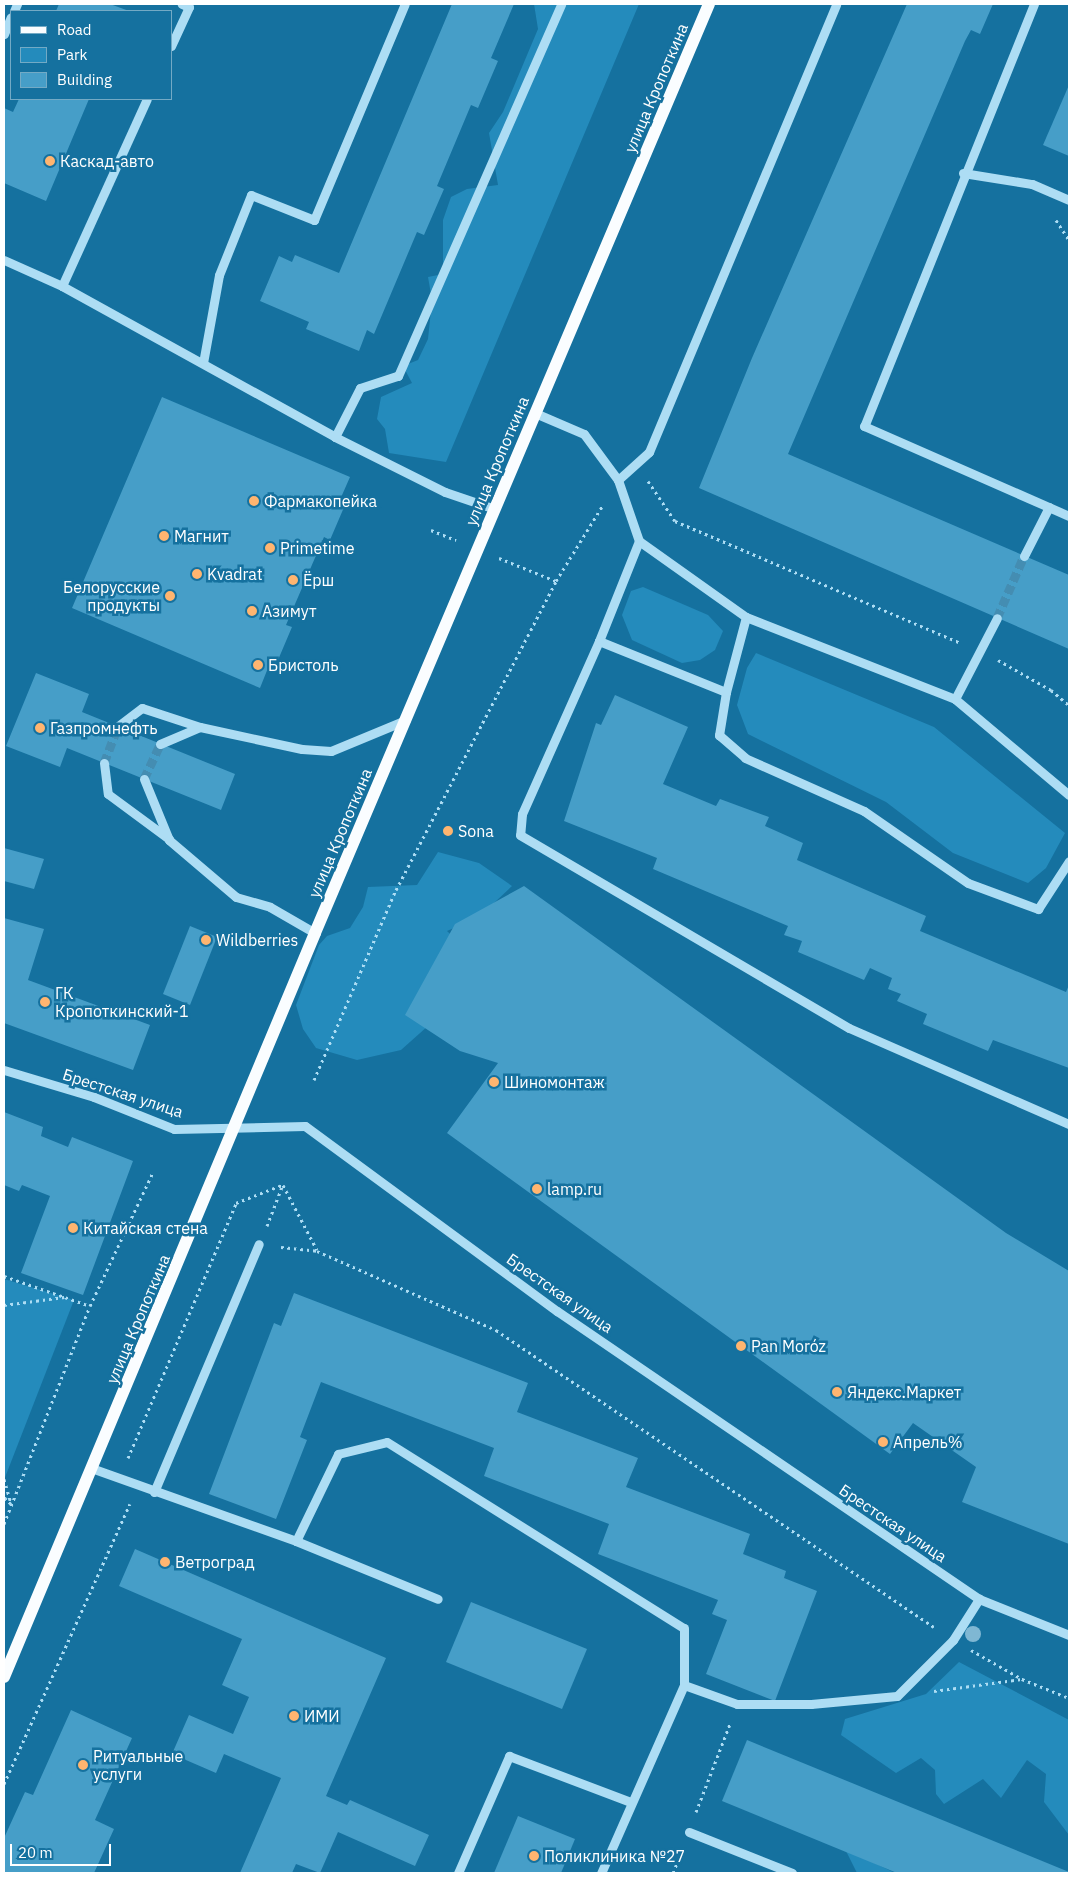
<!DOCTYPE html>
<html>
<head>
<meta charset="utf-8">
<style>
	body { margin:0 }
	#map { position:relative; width:1073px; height:1877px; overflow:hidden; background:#15719f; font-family:"IBM Plex Sans",sans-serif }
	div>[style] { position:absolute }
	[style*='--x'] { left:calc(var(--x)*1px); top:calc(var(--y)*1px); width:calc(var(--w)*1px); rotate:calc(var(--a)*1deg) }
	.green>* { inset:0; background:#248bbc }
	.building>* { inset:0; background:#469ec8 }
	.minor-tunnel>* { height:9px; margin-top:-4.5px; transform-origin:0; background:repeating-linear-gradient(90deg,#448db2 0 9px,transparent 0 13.5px) }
	.path>* { height:3px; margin-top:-1.5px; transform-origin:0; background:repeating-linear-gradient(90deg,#adddf4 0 2.5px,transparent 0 6.5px) }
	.minor>* { height:9px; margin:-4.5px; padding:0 4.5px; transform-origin:4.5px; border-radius:4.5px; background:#adddf4 }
	.major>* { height:12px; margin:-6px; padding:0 6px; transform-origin:6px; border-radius:6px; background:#fafdff }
	.trees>* { width:16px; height:16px; margin:-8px; border-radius:50%; background:#7fb7d3 }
	.dots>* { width:14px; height:14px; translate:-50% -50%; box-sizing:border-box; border:2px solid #15719f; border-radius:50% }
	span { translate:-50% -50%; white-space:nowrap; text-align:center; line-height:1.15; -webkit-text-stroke:5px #15719f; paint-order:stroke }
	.street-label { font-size:16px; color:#fff }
	.poi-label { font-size:16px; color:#fff }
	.left { translate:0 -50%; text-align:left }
	.right { translate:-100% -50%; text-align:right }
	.frame { position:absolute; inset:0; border:5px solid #fff; pointer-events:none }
	.legend { position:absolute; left:10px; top:10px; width:162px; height:90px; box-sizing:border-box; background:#15719f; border:1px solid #73aac5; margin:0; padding:6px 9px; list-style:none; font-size:15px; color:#fff }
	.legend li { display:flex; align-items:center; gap:10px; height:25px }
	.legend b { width:25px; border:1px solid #73aac5 }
	.scale { position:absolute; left:10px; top:1844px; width:101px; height:22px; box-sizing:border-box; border:2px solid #fff; border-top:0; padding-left:6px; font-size:15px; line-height:18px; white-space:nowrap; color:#fff; -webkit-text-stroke:4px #15719f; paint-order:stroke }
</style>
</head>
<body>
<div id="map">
	<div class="green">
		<div style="clip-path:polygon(534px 4px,639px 4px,446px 462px,389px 453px,385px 429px,377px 419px,381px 397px,412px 383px,403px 366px,418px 360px,428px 339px,432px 300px,428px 277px,443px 274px,443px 220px,451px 197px,467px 189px,498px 185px,489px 133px,503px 112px,538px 29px)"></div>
		<div style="clip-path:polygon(643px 587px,708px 615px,723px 631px,715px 650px,700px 660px,682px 663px,632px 640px,622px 615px,631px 591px)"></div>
		<div style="clip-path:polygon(756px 653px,934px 727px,1065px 833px,1046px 868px,1028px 883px,953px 853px,886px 802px,748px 734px,737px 705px,747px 668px)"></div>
		<div style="clip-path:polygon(438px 852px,479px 863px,512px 886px,479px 917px,447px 931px,465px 948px,447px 1009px,401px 1050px,357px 1060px,316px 1048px,303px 1029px,296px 1005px,319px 945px,327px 936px,350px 928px,363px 907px,368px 887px,417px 885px)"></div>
		<div style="clip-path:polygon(4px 1279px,74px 1300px,4px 1480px)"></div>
		<div style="clip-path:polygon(959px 1662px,1069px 1720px,1069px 1835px,1044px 1802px,1046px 1774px,1027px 1760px,1001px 1798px,983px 1779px,944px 1804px,936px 1794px,935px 1770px,921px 1758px,896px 1773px,841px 1735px,845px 1719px,926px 1694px)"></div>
		<div style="clip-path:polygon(845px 1849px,895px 1873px,857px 1873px)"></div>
	</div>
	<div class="building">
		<div style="clip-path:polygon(59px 4px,110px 4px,129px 11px,56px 11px)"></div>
		<div style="clip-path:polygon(452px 4px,514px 4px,491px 58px,498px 61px,478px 108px,471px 105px,437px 186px,444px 189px,424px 235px,417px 232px,374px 334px,367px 330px,359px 351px,306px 329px,309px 322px,260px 301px,279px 256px,292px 262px,295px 255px,339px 273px)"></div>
		<div style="clip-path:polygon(907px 4px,993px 4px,980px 34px,971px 30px,965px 41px,788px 454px,1069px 575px,1069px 649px,699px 488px,752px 358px)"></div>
		<div style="clip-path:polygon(1069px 85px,1069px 156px,1043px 145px)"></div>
		<div style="clip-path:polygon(19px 99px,89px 99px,46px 201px,4px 183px,4px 108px,13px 112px)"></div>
		<div style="clip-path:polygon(162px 397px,350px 477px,339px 502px,345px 505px,330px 540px,324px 537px,286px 625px,292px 627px,278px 660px,272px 658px,260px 688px,72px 608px)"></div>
		<div style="clip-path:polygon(36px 673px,89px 694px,82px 712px,235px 774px,221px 810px,67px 748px,60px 767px,6px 746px)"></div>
		<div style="clip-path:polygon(615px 695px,688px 727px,663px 784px,716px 806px,720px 799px,769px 817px,765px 826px,803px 843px,797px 860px,926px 916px,920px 931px,1066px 992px,1069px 985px,1069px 1068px,993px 1040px,988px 1051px,923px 1024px,927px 1014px,897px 1001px,901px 994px,888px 989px,892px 978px,870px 968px,864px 980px,798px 952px,802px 941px,784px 935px,788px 926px,653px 869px,657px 858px,564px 821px,596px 723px,601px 725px)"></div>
		<div style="clip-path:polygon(4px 848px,44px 859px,34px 889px,4px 881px)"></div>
		<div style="clip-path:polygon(524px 886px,1006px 1233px,1069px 1271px,1069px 1544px,962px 1502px,976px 1467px,913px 1423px,890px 1454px,447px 1133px,498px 1063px,460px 1051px,405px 1015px,455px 924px)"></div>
		<div style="clip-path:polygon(4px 918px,44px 929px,28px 980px,150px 1025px,133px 1070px,4px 1023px)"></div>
		<div style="clip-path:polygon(190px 926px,217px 937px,190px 1005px,163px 994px)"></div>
		<div style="clip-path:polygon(4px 1112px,43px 1127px,41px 1136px,68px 1147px,72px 1137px,133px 1161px,83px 1295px,21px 1273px,50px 1196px,22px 1185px,19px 1191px,4px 1185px)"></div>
		<div style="clip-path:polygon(294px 1293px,528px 1383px,517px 1412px,638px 1458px,626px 1487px,750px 1534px,743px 1554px,786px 1571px,784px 1578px,817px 1591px,775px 1701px,706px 1674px,727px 1620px,712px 1614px,718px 1600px,598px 1554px,609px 1524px,484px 1476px,494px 1448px,321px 1382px,300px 1437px,307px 1440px,276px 1519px,209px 1494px,274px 1323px,281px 1326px)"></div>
		<div style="clip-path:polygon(135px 1549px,386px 1658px,326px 1796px,347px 1805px,350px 1800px,429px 1835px,415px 1866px,338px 1832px,320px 1873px,296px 1864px,292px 1873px,240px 1873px,281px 1778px,224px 1754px,216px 1773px,172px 1754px,189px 1715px,233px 1734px,249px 1697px,222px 1685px,242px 1639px,119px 1586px)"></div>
		<div style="clip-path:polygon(471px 1602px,587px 1649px,562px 1709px,446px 1662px)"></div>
		<div style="clip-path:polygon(71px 1710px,132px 1738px,95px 1820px,114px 1829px,94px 1873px,4px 1873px,4px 1838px,25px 1792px,33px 1795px)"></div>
		<div style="clip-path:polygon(747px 1740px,1069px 1872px,1069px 1873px,897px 1873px,722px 1801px)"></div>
		<div style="clip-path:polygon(518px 1816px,575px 1839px,561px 1873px,494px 1873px)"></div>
	</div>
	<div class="minor-tunnel">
		<div style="--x:997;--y:618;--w:68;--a:-66.5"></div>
		<div style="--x:104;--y:763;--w:40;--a:-69"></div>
		<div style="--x:144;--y:779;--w:38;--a:-65"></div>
	</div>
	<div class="path">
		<div style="--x:1056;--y:220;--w:24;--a:57"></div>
		<div style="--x:648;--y:481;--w:48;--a:56"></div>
		<div style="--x:675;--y:521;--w:311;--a:23.1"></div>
		<div style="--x:431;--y:530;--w:27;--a:22"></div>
		<div style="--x:499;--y:558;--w:61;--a:22"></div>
		<div style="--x:998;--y:660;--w:61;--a:29.5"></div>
		<div style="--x:1051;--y:690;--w:23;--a:40"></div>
		<div style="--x:314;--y:1080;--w:207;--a:-66.7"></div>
		<div style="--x:396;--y:890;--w:348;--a:-62.6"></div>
		<div style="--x:556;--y:581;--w:89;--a:-58.3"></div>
		<div style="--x:283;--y:1185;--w:73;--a:62.4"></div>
		<div style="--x:267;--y:1226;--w:45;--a:-69.1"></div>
		<div style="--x:281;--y:1247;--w:36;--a:6"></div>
		<div style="--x:317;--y:1251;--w:196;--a:23.8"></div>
		<div style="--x:496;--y:1330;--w:529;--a:34.14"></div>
		<div style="--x:4;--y:1276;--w:91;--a:19.2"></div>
		<div style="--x:4;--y:1305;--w:61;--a:-7.6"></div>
		<div style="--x:128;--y:1458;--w:277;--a:-67"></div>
		<div style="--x:236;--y:1203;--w:49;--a:-21.4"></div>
		<div style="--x:4;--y:1479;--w:26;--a:74"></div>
		<div style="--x:11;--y:1504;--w:10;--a:-135"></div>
		<div style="--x:4;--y:1524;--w:234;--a:-68.5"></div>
		<div style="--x:90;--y:1306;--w:148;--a:-64.8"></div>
		<div style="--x:971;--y:1650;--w:59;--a:29.6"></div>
		<div style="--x:1022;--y:1679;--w:51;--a:22"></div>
		<div style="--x:934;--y:1691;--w:89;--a:-7.8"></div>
		<div style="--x:4;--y:1784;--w:307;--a:-65.8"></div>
		<div style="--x:696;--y:1812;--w:94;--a:-68.9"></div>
		<div style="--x:673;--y:1873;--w:22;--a:-68"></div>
	</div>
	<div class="minor">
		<div style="--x:1034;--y:4;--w:455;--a:111.9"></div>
		<div style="--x:864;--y:426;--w:224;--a:23.7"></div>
		<div style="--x:14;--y:11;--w:8;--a:-67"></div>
		<div style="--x:4;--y:34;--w:18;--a:-68"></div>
		<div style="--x:171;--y:46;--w:43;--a:-65.2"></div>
		<div style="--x:189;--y:7;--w:8;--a:-157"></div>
		<div style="--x:963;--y:173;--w:70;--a:9.1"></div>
		<div style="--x:1032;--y:184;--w:40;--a:23.4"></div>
		<div style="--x:4;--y:260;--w:64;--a:24.1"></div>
		<div style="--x:62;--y:286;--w:312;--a:28.9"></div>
		<div style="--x:335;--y:437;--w:123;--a:26.6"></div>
		<div style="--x:445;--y:492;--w:53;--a:18.8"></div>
		<div style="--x:62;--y:286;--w:205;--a:-65.6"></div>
		<div style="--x:203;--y:363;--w:89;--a:-79.7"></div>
		<div style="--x:219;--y:275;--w:86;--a:-68.2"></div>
		<div style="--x:251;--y:195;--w:68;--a:21.6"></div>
		<div style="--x:314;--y:220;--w:234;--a:-67.2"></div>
		<div style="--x:535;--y:413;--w:53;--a:23.2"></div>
		<div style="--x:584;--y:434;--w:57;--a:53.5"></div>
		<div style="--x:618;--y:480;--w:65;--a:71"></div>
		<div style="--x:639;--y:541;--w:131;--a:35.4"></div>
		<div style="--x:746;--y:617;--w:225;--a:21.4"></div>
		<div style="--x:955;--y:699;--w:149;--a:40.1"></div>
		<div style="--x:335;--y:437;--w:55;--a:-63"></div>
		<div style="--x:360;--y:388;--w:40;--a:-18"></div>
		<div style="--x:398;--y:376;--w:406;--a:-66.3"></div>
		<div style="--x:618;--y:480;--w:42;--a:-42.1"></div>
		<div style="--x:649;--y:452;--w:485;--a:-67.3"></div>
		<div style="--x:639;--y:541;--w:108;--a:111.8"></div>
		<div style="--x:599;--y:641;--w:189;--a:114"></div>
		<div style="--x:522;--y:814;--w:21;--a:95"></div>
		<div style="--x:520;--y:835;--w:381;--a:30.4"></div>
		<div style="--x:849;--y:1028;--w:240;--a:23.6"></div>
		<div style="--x:1024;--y:556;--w:55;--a:-63"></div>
		<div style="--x:746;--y:617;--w:78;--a:104.9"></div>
		<div style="--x:726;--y:692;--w:44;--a:99.2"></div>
		<div style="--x:719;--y:735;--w:35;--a:41"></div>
		<div style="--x:745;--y:758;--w:130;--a:24"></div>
		<div style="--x:864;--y:811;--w:126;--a:34.7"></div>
		<div style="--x:968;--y:883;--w:75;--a:20.4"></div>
		<div style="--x:1038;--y:909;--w:57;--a:-57.1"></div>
		<div style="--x:599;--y:641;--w:137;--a:21.9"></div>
		<div style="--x:955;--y:699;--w:91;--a:-62.6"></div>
		<div style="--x:118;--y:726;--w:30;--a:-37"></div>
		<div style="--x:142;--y:708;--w:61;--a:18.1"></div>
		<div style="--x:160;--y:744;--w:43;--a:-23"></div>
		<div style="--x:200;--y:727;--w:104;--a:12.2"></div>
		<div style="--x:302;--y:749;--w:29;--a:4"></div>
		<div style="--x:331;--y:751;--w:81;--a:-22.5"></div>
		<div style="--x:104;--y:763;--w:31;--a:83"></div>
		<div style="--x:108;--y:794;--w:76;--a:36.4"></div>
		<div style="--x:144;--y:779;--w:66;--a:67.7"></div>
		<div style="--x:169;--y:840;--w:88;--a:40.4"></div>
		<div style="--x:236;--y:897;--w:35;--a:16"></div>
		<div style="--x:270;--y:907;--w:52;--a:30"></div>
		<div style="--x:4;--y:1070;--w:94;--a:16.7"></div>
		<div style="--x:94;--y:1097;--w:86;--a:21.8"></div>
		<div style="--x:174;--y:1129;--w:131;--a:-1.3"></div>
		<div style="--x:305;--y:1126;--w:313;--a:36.3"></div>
		<div style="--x:557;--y:1311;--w:511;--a:34.31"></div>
		<div style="--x:979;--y:1599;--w:97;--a:21.8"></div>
		<div style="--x:94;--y:1469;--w:214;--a:19.6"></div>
		<div style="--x:296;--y:1541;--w:97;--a:-64.2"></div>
		<div style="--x:338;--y:1454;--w:50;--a:-13.8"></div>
		<div style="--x:387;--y:1442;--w:350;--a:32.1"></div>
		<div style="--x:684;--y:1628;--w:57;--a:90"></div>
		<div style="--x:684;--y:1685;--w:206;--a:113.8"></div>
		<div style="--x:154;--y:1492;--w:269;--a:-67.1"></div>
		<div style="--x:296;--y:1541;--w:153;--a:22.2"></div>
		<div style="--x:684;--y:1685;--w:56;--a:19.7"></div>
		<div style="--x:737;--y:1704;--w:74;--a:0"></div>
		<div style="--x:811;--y:1704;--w:86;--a:-5.3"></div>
		<div style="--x:897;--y:1696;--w:79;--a:-45"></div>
		<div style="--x:953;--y:1640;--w:49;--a:-57.6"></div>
		<div style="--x:689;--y:1832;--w:111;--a:21.7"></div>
		<div style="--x:458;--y:1873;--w:128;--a:-66.4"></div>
		<div style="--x:509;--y:1756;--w:130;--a:20.7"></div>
	</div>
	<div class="major">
		<div style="--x:4;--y:1677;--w:806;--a:-67.31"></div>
		<div style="--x:315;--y:933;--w:1009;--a:-67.02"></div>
	</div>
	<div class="trees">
		<div style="left:973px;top:1634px"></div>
	</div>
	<div class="dots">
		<div style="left:50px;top:161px;background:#ffb570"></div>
		<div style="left:254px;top:501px;background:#ffb570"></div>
		<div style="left:164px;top:536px;background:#ffb570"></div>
		<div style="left:270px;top:548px;background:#ffb570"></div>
		<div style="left:197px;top:574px;background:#ffb570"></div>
		<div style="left:293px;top:580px;background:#ffb570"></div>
		<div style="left:170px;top:596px;background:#ffb570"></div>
		<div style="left:252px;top:611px;background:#ffb570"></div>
		<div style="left:258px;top:665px;background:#ffb570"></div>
		<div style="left:40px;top:728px;background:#ffb570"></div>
		<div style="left:448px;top:831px;background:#ffb570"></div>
		<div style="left:206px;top:940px;background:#ffb570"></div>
		<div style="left:45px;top:1002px;background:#ffb570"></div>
		<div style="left:494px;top:1082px;background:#ffb570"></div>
		<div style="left:537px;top:1189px;background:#ffb570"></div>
		<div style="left:73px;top:1228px;background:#ffb570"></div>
		<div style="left:741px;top:1346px;background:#ffb570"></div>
		<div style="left:837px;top:1392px;background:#ffb570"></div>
		<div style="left:883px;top:1442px;background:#ffb570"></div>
		<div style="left:165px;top:1562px;background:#ffb570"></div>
		<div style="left:294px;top:1716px;background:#ffb570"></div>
		<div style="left:83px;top:1765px;background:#ffb570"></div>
		<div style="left:534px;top:1856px;background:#ffb570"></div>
	</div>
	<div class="street-label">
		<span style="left:656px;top:88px;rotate:-67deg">улица Кропоткина</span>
		<span style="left:497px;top:461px;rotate:-67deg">улица Кропоткина</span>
		<span style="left:340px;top:833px;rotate:-67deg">улица Кропоткина</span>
		<span style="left:123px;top:1093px;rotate:18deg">Брестская улица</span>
		<span style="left:560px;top:1293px;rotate:35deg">Брестская улица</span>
		<span style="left:138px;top:1319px;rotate:-67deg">улица Кропоткина</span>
		<span style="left:893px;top:1523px;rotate:34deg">Брестская улица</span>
	</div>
	<div class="poi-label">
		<span class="left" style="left:60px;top:161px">Каскад-авто</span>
		<span class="left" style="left:264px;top:501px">Фармакопейка</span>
		<span class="left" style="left:174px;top:536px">Магнит</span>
		<span class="left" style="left:280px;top:548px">Primetime</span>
		<span class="left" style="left:207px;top:574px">Kvadrat</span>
		<span class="left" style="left:303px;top:580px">Ёрш</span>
		<span class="right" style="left:160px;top:596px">Белорусские<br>продукты</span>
		<span class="left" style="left:262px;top:611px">Азимут</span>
		<span class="left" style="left:268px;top:665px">Бристоль</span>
		<span class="left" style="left:50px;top:728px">Газпромнефть</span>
		<span class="left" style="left:458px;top:831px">Sona</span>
		<span class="left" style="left:216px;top:940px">Wildberries</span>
		<span class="left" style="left:55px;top:1002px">ГК<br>Кропоткинский-1</span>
		<span class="left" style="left:504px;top:1082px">Шиномонтаж</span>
		<span class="left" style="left:547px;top:1189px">lamp.ru</span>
		<span class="left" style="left:83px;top:1228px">Китайская стена</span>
		<span class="left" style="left:751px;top:1346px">Pan Moróz</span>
		<span class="left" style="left:847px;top:1392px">Яндекс.Маркет</span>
		<span class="left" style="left:893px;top:1442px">Апрель%</span>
		<span class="left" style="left:175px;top:1562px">Ветроград</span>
		<span class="left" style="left:304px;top:1716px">ИМИ</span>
		<span class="left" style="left:93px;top:1765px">Ритуальные<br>услуги</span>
		<span class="left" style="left:544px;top:1856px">Поликлиника №27</span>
	</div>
	<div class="frame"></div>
	<ul class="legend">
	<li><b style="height:6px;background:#fafdff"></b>Road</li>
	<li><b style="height:14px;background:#248bbc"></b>Park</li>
	<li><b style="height:14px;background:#469ec8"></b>Building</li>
	</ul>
	<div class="scale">20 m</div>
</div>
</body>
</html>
